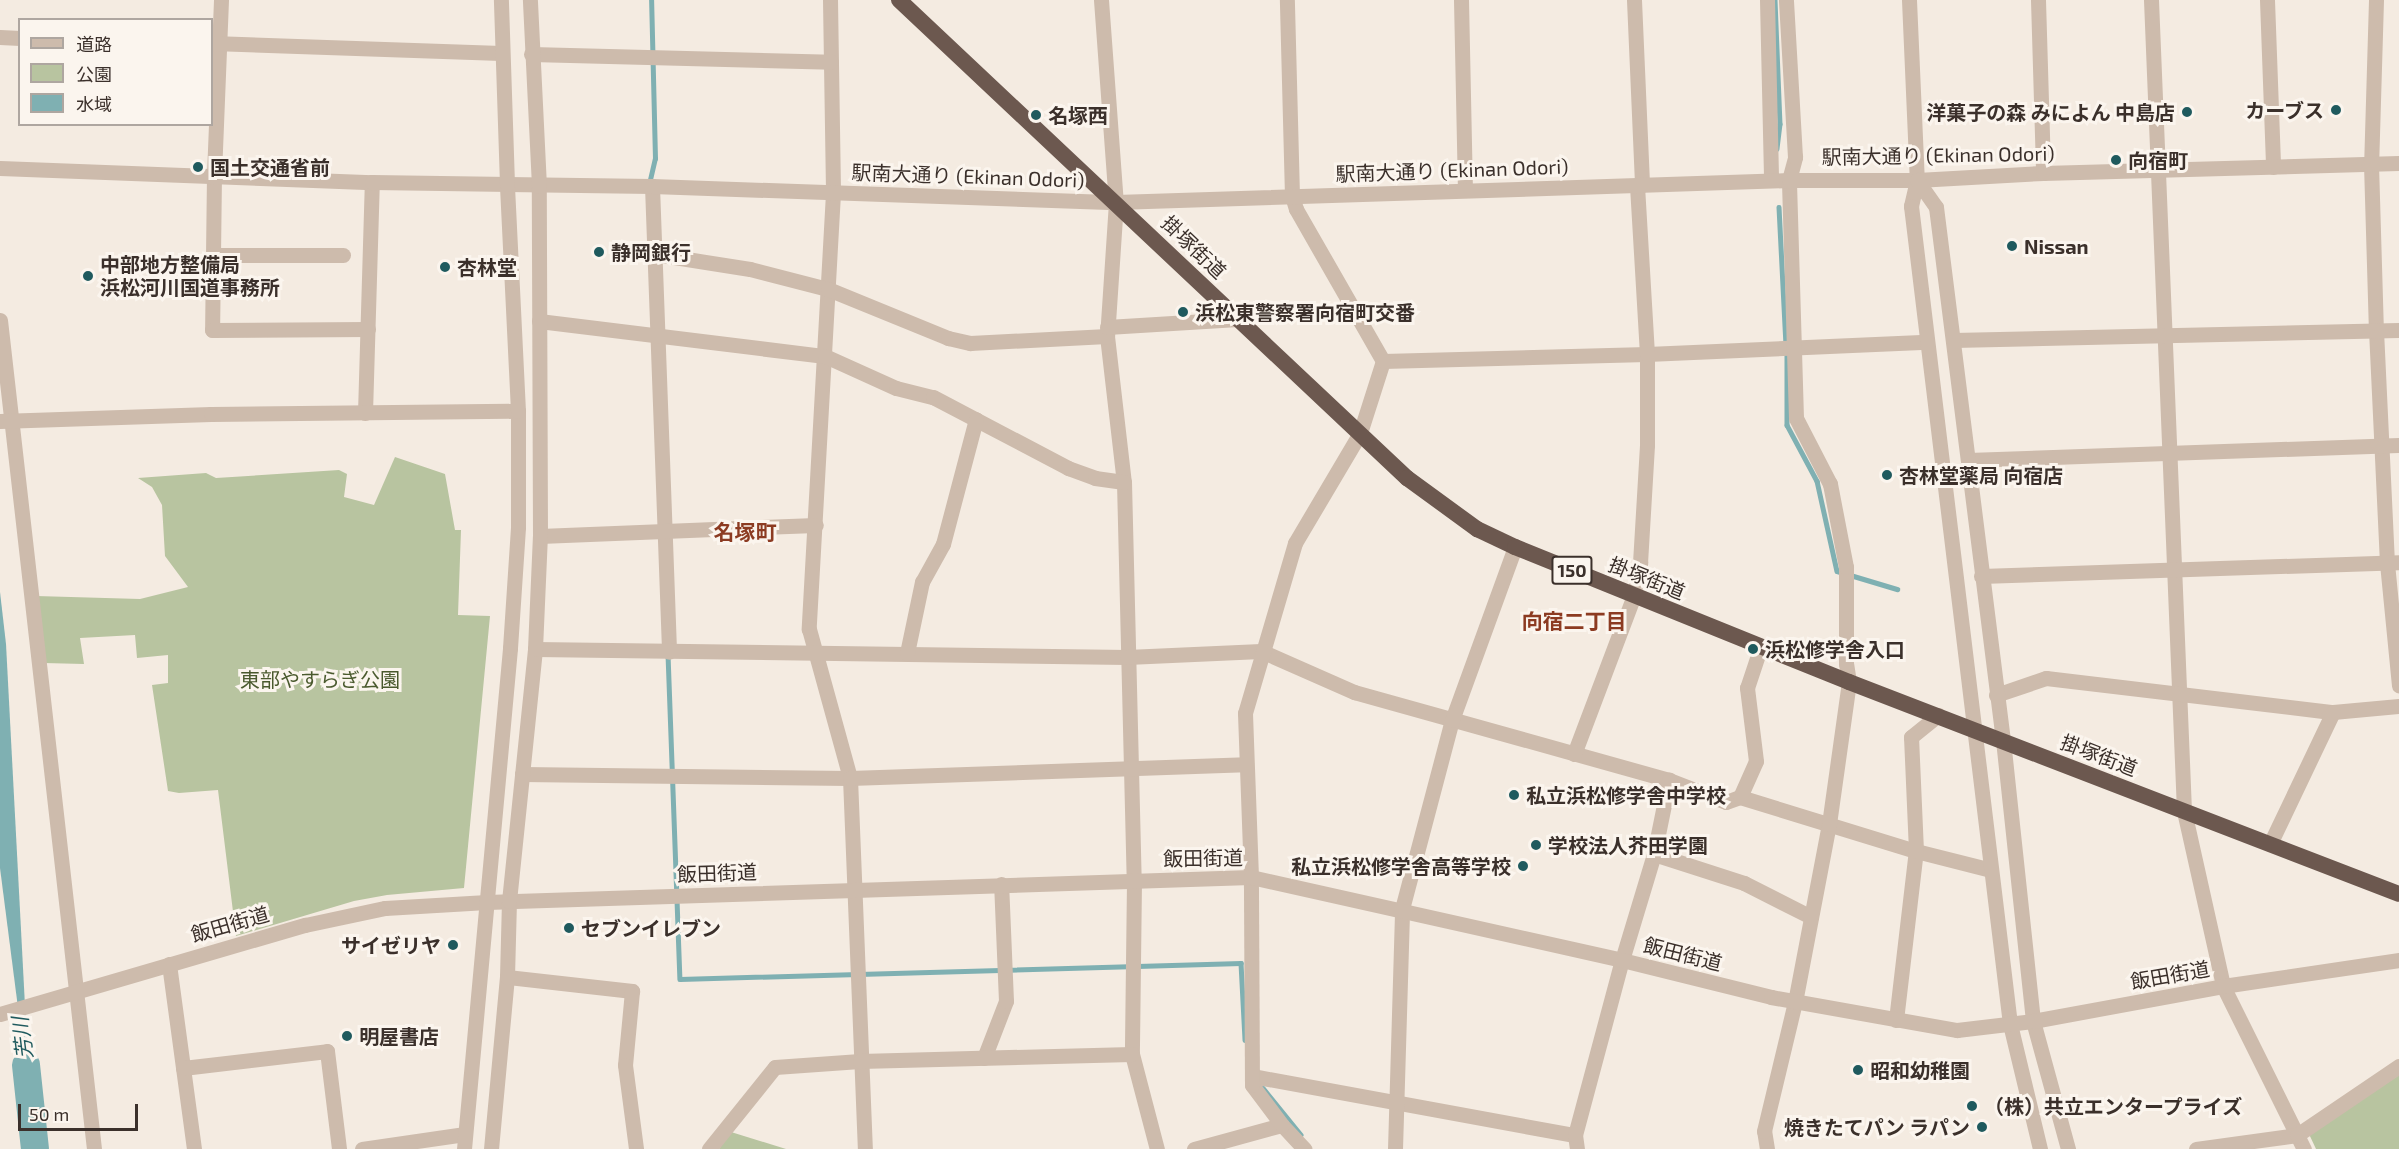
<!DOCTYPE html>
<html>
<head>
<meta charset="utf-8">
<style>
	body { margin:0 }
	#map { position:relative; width:2399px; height:1149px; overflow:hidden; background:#f4ebe1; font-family:"Exo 2","Noto Sans JP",sans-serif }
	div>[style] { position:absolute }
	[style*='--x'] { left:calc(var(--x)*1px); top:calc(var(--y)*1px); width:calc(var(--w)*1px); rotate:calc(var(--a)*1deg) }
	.green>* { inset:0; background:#b8c4a0 }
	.water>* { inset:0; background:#7fb0b2 }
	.stream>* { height:4.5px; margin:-2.25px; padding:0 2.25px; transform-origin:2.25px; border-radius:2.25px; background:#7fb0b2 }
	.river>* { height:28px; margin:-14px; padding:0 14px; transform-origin:14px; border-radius:14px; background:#7fb0b2 }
	.minor>* { height:15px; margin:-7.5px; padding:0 7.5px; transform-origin:7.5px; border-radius:7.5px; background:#cdbbac }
	.tertiary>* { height:15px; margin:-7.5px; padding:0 7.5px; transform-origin:7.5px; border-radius:7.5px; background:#cdbbac }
	.trunk>* { height:16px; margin:-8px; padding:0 8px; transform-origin:8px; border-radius:8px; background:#6c584f }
	.dots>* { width:16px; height:16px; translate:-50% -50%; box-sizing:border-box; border:3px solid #fbf5ee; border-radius:50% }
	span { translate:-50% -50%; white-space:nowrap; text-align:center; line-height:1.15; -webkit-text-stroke:6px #fbf5ee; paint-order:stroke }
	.shield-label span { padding:2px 4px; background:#fbf5ee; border:2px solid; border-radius:4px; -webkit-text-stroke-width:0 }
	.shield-label { font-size:18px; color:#3b302b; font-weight:700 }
	.poi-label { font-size:20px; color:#3b302b; font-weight:700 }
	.right { translate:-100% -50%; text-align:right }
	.left { translate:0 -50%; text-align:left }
	.street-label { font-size:20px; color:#3b302b }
	.park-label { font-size:20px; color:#4a5a2e }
	.neighbourhood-label { font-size:21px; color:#8c3b22; font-weight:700 }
	.water-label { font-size:21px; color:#1f5a5e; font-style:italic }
	.legend { position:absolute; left:18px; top:18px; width:195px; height:108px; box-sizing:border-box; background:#fbf5ee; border:2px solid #aea6a0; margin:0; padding:8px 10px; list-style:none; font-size:18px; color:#3b302b }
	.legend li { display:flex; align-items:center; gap:12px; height:30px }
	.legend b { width:30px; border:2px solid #aea6a0 }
	.scale { position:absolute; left:18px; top:1104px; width:120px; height:27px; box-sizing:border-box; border:3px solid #3b302b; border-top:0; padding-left:8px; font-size:18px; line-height:21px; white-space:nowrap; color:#3b302b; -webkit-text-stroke:4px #fbf5ee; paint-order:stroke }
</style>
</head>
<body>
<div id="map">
	<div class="green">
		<div style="clip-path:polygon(395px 457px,445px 474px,455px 530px,461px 530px,458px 615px,490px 616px,464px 888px,387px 895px,354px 901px,236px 936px,218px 790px,179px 793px,168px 791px,152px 685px,168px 683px,168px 655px,137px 658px,135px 635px,80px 638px,84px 664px,44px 663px,36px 596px,140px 599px,188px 587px,165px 556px,162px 505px,152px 487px,138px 478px,206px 473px,216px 478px,339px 470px,347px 474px,344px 497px,374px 505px)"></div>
		<div style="clip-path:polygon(2399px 1075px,2399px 1149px,2316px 1149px,2309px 1134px)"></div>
		<div style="clip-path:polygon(731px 1132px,786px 1149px,719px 1149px)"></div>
	</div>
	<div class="water">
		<div style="clip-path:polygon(0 592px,6px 644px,30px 1101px,0 868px)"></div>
	</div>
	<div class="stream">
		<div style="--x:1775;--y:0;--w:124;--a:87.7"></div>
		<div style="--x:1780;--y:124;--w:25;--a:97"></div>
		<div style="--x:649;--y:184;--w:26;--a:-77"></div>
		<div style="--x:655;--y:159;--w:159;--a:-91.4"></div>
		<div style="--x:1779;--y:207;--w:140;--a:87.1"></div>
		<div style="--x:1787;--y:355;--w:70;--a:90"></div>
		<div style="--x:1787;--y:425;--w:64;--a:61.8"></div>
		<div style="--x:1817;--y:481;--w:92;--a:77.5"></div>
		<div style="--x:1837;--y:571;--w:63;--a:16.7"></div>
		<div style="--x:668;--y:654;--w:325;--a:87.9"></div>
		<div style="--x:680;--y:979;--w:561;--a:-1.63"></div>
		<div style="--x:1241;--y:963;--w:77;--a:87"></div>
		<div style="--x:1263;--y:1088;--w:60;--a:51"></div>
	</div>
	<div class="river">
		<div style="--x:26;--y:1065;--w:84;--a:83.9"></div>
	</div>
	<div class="minor">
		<div style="--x:221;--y:0;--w:174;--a:92.3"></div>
		<div style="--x:214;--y:174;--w:156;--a:90.7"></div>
		<div style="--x:212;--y:330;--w:156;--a:-0.4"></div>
		<div style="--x:830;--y:0;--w:193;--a:89.1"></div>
		<div style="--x:833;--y:193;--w:437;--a:93.2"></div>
		<div style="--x:809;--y:629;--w:155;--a:74.6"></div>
		<div style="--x:850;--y:778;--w:371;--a:87.7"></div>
		<div style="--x:1101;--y:0;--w:203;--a:85.8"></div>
		<div style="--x:1116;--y:202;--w:134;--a:93.8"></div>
		<div style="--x:1107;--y:336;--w:147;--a:83.4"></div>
		<div style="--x:1124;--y:482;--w:399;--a:88.6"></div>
		<div style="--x:1134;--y:881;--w:173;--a:90.7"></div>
		<div style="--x:1132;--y:1054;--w:98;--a:75.3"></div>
		<div style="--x:1461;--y:0;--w:190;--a:88.8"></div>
		<div style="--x:1634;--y:0;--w:185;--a:87.5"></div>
		<div style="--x:1767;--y:0;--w:180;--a:88.7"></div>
		<div style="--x:2038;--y:0;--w:173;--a:88.3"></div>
		<div style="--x:2151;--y:0;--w:812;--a:87.67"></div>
		<div style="--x:2184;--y:811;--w:179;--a:77.4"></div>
		<div style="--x:2223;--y:986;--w:182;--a:63.6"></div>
		<div style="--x:2267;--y:0;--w:167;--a:87.9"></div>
		<div style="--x:2376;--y:0;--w:164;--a:91.7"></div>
		<div style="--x:2371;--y:164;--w:166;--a:88.3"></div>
		<div style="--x:2376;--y:330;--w:233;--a:87.3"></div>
		<div style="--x:2387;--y:563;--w:123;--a:84.4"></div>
		<div style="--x:0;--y:37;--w:20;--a:3"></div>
		<div style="--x:212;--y:43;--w:289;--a:2"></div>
		<div style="--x:531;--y:54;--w:300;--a:1.5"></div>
		<div style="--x:652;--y:186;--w:466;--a:87.9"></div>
		<div style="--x:655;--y:254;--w:96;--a:9"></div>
		<div style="--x:750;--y:269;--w:81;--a:14.4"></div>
		<div style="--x:828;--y:289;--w:130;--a:22.2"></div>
		<div style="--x:948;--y:338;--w:23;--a:13"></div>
		<div style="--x:970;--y:343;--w:137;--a:-2.9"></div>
		<div style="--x:213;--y:255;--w:130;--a:0"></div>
		<div style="--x:0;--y:320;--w:834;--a:83.53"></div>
		<div style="--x:539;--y:321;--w:288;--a:7"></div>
		<div style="--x:825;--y:356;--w:78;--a:24.3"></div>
		<div style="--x:896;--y:388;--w:38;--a:14"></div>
		<div style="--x:933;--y:397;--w:153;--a:27.7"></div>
		<div style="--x:1068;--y:468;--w:29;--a:20"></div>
		<div style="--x:1095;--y:478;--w:29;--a:8"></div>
		<div style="--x:1107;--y:327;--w:131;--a:-3.5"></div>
		<div style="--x:1953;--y:340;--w:446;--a:-1.3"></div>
		<div style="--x:1383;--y:361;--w:264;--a:-1.5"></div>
		<div style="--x:1647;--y:354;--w:280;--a:-2.5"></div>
		<div style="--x:365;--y:413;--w:231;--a:-88.3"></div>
		<div style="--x:0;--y:421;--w:211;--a:-1.9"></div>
		<div style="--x:211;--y:414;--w:307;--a:-0.6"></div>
		<div style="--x:1968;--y:460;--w:431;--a:-2"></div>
		<div style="--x:540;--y:536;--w:276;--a:-2.3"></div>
		<div style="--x:1981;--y:576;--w:418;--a:-1.9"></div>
		<div style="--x:535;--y:649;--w:592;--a:0.77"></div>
		<div style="--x:1127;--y:657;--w:134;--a:-2.6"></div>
		<div style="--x:1261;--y:651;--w:102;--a:23.8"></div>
		<div style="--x:1354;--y:692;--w:327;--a:15.6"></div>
		<div style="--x:1669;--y:780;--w:61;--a:21.1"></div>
		<div style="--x:1726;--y:802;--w:15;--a:-20"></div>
		<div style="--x:1740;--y:797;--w:184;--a:17.1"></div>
		<div style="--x:1916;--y:851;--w:77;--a:14.2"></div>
		<div style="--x:907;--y:653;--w:73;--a:-78.1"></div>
		<div style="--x:922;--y:582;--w:43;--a:-61.1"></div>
		<div style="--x:943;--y:544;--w:129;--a:-75.2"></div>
		<div style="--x:1996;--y:695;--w:53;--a:-18.8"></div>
		<div style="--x:2046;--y:678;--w:289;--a:6.8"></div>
		<div style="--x:2333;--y:712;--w:66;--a:-5.2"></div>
		<div style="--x:1574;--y:754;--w:170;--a:-69.3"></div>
		<div style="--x:1634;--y:595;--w:33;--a:-79"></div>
		<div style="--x:1640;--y:563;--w:118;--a:-86.6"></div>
		<div style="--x:1647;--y:445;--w:91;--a:-90"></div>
		<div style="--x:1647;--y:354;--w:169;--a:-93.4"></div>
		<div style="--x:522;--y:774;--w:328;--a:0.7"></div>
		<div style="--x:850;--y:778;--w:395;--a:-2"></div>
		<div style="--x:1740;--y:797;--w:39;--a:-66"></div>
		<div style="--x:1756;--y:761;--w:74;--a:-97"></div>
		<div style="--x:1747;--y:688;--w:44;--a:-71.6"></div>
		<div style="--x:2270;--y:844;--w:146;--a:-64.5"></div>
		<div style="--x:1654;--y:854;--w:95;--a:17.9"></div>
		<div style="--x:1744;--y:883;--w:75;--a:26.9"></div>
		<div style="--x:169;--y:964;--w:187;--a:82.3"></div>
		<div style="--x:507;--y:977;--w:126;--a:6.4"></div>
		<div style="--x:632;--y:991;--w:74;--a:95.4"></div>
		<div style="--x:625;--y:1065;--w:85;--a:82.5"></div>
		<div style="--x:1896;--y:1020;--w:170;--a:-83.3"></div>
		<div style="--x:1916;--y:851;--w:114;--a:-92.5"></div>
		<div style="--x:1911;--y:737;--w:35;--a:-39"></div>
		<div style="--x:984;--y:1058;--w:61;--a:-68.9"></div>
		<div style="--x:1006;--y:1001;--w:117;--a:-92.4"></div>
		<div style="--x:183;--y:1068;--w:145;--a:-6.7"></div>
		<div style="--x:327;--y:1051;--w:99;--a:83"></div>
		<div style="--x:1252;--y:1076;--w:328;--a:10.4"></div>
		<div style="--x:1282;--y:1125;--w:33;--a:47"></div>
		<div style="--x:362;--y:1149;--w:104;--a:-8.3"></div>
		<div style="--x:709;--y:1149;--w:105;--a:-51.2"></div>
		<div style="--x:775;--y:1067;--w:85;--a:-4"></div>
		<div style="--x:860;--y:1061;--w:272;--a:-1.5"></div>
		<div style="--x:1194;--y:1149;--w:91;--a:-15.3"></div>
		<div style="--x:1282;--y:1125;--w:50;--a:-126.9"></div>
		<div style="--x:1252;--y:1085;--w:208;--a:-90.3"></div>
		<div style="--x:1251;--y:877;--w:164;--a:-92.1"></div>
		<div style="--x:1245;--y:713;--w:177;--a:-73.6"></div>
		<div style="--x:1295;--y:543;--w:128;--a:-59.4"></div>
		<div style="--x:1360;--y:433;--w:76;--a:-72.3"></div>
		<div style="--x:1383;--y:361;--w:175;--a:-119.8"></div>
		<div style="--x:1296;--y:209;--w:14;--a:-107"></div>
		<div style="--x:1292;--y:196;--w:196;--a:-91.5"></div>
		<div style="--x:1395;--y:1149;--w:240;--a:-88.3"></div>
		<div style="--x:1402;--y:909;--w:196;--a:-75.2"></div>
		<div style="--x:1452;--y:720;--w:184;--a:-70"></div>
		<div style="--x:1577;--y:1149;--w:14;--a:-98"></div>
		<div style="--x:1575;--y:1135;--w:181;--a:-75"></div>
		<div style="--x:1622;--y:960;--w:111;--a:-73.2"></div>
		<div style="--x:1654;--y:854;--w:76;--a:-78.5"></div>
		<div style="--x:1767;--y:1149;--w:18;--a:-99"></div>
		<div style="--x:1764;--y:1131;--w:133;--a:-76.5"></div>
		<div style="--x:1795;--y:1002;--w:181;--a:-79.2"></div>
		<div style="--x:1829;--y:824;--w:143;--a:-82"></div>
		<div style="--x:1849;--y:682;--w:18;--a:-99"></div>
		<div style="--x:1846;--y:664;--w:97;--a:-90"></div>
		<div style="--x:1846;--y:567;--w:85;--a:-100.9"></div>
		<div style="--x:1830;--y:484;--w:74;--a:-117.3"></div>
		<div style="--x:1796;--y:418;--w:238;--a:-91.7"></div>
		<div style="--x:1789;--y:180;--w:24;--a:-75"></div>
		<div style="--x:1795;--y:157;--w:157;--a:-93.3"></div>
		<div style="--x:2196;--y:1149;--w:102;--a:-7.9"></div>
		<div style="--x:2297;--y:1135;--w:123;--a:-34.1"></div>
	</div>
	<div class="tertiary">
		<div style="--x:1909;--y:0;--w:180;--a:87.5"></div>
		<div style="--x:1917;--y:180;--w:27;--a:103"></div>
		<div style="--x:1911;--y:206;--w:824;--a:83.1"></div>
		<div style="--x:2010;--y:1024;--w:129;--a:76.5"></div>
		<div style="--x:0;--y:168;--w:372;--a:2.2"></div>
		<div style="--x:372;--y:182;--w:280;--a:0.8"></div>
		<div style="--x:652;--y:186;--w:464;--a:2"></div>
		<div style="--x:1116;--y:202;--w:673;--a:-1.87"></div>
		<div style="--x:1789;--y:180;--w:128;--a:0"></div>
		<div style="--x:1917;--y:180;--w:126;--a:-3.2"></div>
		<div style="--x:2043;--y:173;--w:356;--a:-1.6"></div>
		<div style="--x:1917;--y:180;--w:33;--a:55"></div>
		<div style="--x:1936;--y:207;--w:537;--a:82.84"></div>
		<div style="--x:2003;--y:740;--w:283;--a:83.9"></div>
		<div style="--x:2033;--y:1021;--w:133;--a:74.7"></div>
		<div style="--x:0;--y:1014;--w:318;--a:-16.3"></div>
		<div style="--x:305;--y:925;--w:82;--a:-12"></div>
		<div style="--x:385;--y:908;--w:102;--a:-3.4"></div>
		<div style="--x:487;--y:902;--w:764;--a:-1.87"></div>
		<div style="--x:1251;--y:877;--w:380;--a:12.6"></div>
		<div style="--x:1622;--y:960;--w:154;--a:13.9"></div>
		<div style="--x:1771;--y:997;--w:189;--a:10.1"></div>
		<div style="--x:1957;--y:1030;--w:77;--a:-6.8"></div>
		<div style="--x:2033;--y:1021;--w:193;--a:-10.4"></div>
		<div style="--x:2223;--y:986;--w:178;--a:-8.4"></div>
		<div style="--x:464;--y:1149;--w:503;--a:-84.75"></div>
		<div style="--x:510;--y:648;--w:121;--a:-86.2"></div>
		<div style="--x:518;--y:527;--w:116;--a:-90"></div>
		<div style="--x:518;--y:411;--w:227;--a:-92.8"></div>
		<div style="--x:507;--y:184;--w:184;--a:-91.9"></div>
		<div style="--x:491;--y:1149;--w:173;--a:-84.7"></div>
		<div style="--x:507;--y:977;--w:76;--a:-88.5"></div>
		<div style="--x:509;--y:901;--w:253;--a:-84.1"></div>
		<div style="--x:535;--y:649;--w:113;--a:-87.5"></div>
		<div style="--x:540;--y:536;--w:350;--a:-90.2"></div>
		<div style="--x:539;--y:186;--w:186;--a:-92.8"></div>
	</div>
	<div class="trunk">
		<div style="--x:899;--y:0;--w:698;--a:43.26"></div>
		<div style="--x:1407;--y:478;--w:87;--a:36.1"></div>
		<div style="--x:1477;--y:529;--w:42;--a:25.3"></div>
		<div style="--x:1515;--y:547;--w:360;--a:22"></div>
		<div style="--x:1849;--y:682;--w:589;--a:21.08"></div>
	</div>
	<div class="dots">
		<div style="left:2336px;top:110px;background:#1f5a5e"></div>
		<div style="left:2187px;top:112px;background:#1f5a5e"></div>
		<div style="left:1036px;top:115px;background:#1f5a5e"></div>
		<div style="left:2116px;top:160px;background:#1f5a5e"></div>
		<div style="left:198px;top:167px;background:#1f5a5e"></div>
		<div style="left:2012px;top:246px;background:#1f5a5e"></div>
		<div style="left:599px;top:252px;background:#1f5a5e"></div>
		<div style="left:445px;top:267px;background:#1f5a5e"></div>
		<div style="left:88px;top:276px;background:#1f5a5e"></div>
		<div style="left:1183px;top:312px;background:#1f5a5e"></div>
		<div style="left:1887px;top:475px;background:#1f5a5e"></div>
		<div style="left:1753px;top:649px;background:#1f5a5e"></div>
		<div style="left:1514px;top:795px;background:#1f5a5e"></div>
		<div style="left:1536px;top:845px;background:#1f5a5e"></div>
		<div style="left:1523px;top:866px;background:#1f5a5e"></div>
		<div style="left:569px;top:928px;background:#1f5a5e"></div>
		<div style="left:453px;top:945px;background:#1f5a5e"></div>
		<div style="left:347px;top:1036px;background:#1f5a5e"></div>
		<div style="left:1858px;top:1070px;background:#1f5a5e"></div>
		<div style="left:1972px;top:1106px;background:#1f5a5e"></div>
		<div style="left:1982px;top:1127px;background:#1f5a5e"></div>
	</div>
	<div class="shield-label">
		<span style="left:1572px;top:570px">150</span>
	</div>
	<div class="poi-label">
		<span class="right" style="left:2324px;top:110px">カーブス</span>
		<span class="right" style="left:2175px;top:112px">洋菓子の森 みによん 中島店</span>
		<span class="left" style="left:1048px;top:115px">名塚西</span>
		<span class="left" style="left:2128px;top:160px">向宿町</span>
		<span class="left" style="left:210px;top:167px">国土交通省前</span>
		<span class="left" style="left:2024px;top:246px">Nissan</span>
		<span class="left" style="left:611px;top:252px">静岡銀行</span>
		<span class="left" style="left:100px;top:276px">中部地方整備局<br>浜松河川国道事務所</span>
		<span class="left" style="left:457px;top:267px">杏林堂</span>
		<span class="left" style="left:1195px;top:312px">浜松東警察署向宿町交番</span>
		<span class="left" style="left:1899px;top:475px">杏林堂薬局 向宿店</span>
		<span class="left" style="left:1765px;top:649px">浜松修学舎入口</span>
		<span class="left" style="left:1526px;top:795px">私立浜松修学舎中学校</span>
		<span class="left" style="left:1548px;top:845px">学校法人芥田学園</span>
		<span class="right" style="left:1511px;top:866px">私立浜松修学舎高等学校</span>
		<span class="left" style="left:581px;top:928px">セブンイレブン</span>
		<span class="right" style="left:441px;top:945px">サイゼリヤ</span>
		<span class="left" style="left:359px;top:1036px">明屋書店</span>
		<span class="left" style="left:1870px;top:1070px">昭和幼稚園</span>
		<span class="left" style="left:1984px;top:1106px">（株）共立エンタープライズ</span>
		<span class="right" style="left:1970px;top:1127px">焼きたてパン ラパン</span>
	</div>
	<div class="street-label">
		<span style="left:1938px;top:155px;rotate:-1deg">駅南大通り (Ekinan Odori)</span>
		<span style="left:1452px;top:170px;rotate:-2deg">駅南大通り (Ekinan Odori)</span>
		<span style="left:968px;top:176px;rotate:2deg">駅南大通り (Ekinan Odori)</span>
		<span style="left:1194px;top:247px;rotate:44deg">掛塚街道</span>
		<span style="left:1647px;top:578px;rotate:22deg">掛塚街道</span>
		<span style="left:2099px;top:755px;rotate:21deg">掛塚街道</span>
		<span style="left:1203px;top:858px;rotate:-1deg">飯田街道</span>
		<span style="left:717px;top:873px;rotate:-2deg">飯田街道</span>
		<span style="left:230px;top:924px;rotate:-16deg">飯田街道</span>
		<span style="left:1683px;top:954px;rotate:14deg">飯田街道</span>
		<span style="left:2170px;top:975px;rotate:-10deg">飯田街道</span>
	</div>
	<div class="park-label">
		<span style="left:320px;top:679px">東部やすらぎ公園</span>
	</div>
	<div class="neighbourhood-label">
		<span style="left:745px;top:532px">名塚町</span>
		<span style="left:1574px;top:621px">向宿二丁目</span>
	</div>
	<div class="water-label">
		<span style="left:22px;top:1038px;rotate:-97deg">芳川</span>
	</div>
	<ul class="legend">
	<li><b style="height:8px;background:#cdbbac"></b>道路</li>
	<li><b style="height:16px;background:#b8c4a0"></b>公園</li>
	<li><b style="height:16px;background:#7fb0b2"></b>水域</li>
	</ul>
	<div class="scale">50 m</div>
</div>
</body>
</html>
